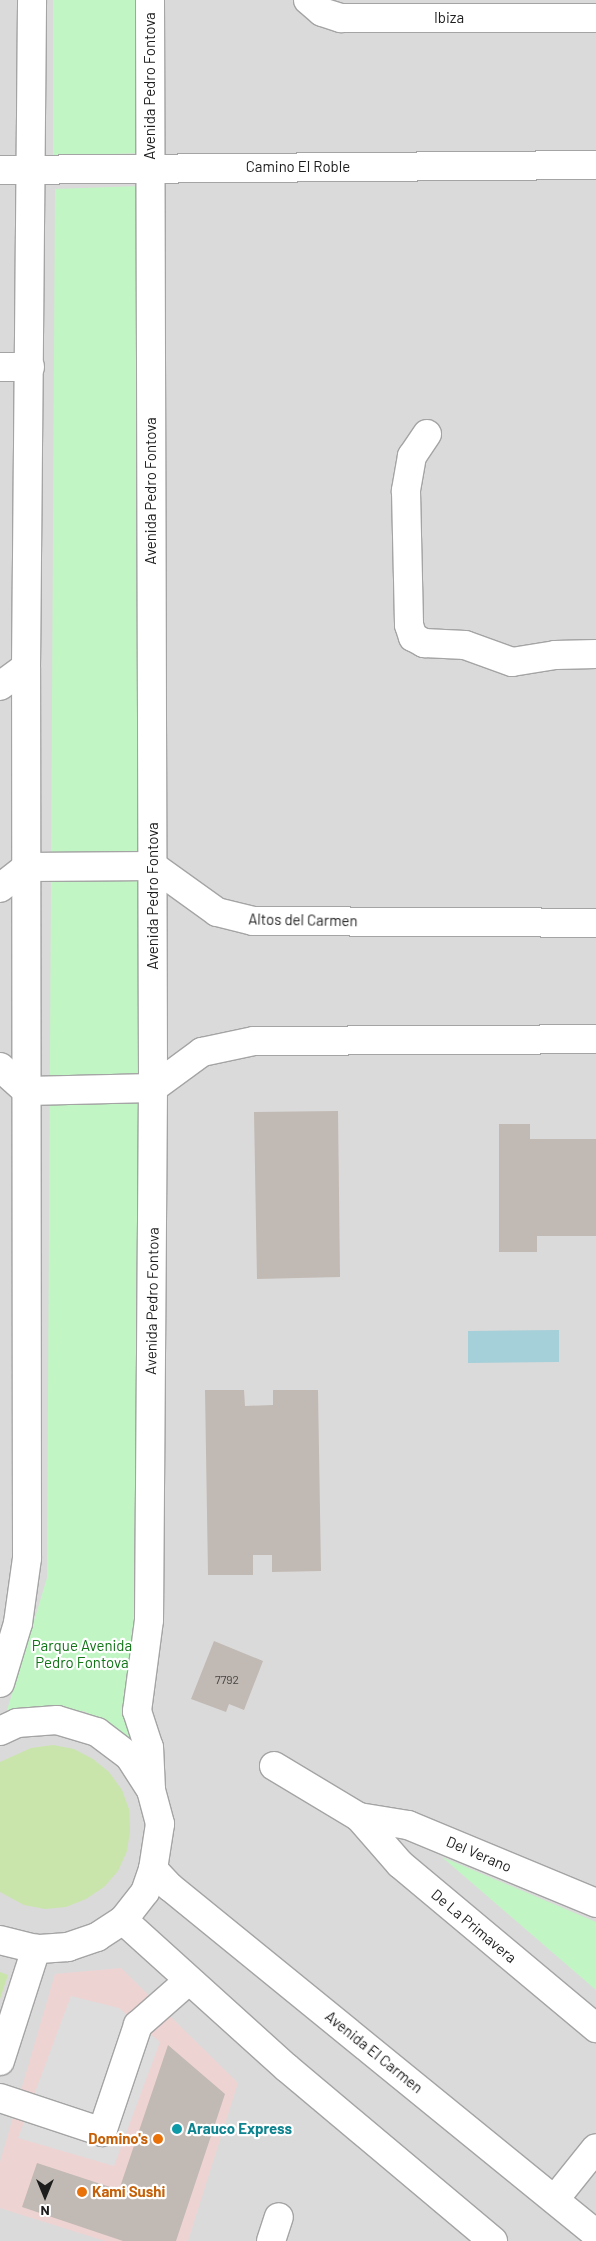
<!DOCTYPE html>
<html>
<head>
<meta charset="utf-8">
<style>
	body { margin:0 }
	#map { position:relative; width:596px; height:2241px; overflow:hidden; background:#edeae3; font-family:Barlow,sans-serif }
	div>[style] { position:absolute }
	[style*='--x'] { left:calc(var(--x)*1px); top:calc(var(--y)*1px); width:calc(var(--w)*1px); rotate:calc(var(--a)*1deg) }
	.residential>* { inset:0; background:#dbdada }
	.commercial>* { inset:0; background:#eed3d3 }
	.grass>* { inset:0; background:#c9e5ab }
	.park>* { inset:0; background:#c1f6c4 }
	.parking>* { inset:0; background:#ddd }
	.water>* { inset:0; background:#a5cfd9 }
	.building>* { inset:0; background:#c1b9b3 }
	.roads { filter:drop-shadow(1px 0 #a4a4a4) drop-shadow(-1px 0 #a4a4a4) drop-shadow(0 1px #a4a4a4) drop-shadow(0 -1px #a4a4a4) }
	.minor>* { height:28px; margin:-14px; padding:0 14px; transform-origin:14px; border-radius:14px; background:#fff }
	.dots>* { width:14px; height:14px; translate:-50% -50%; box-sizing:border-box; border:2px solid #fff; border-radius:50% }
	span { translate:-50% -50%; white-space:nowrap; text-align:center; line-height:1.15; -webkit-text-stroke:4.5px #fff; paint-order:stroke }
	.number-label { font-size:12px; color:#464442 }
	.number-label span { -webkit-text-stroke-width:0 }
	.street-label { font-size:15px; color:#1d1d1d }
	.park-label { font-size:15px; color:#117417 }
	.culture-label { font-size:15px; color:#0d838f; font-weight:700 }
	.left { translate:0 -50%; text-align:left }
	.food-label { font-size:15px; color:#c56008; font-weight:700 }
	.right { translate:-100% -50%; text-align:right }
	.north { position:absolute; left:20px; top:2171px; width:50px; height:50px; -webkit-text-stroke:4px #fff; paint-order:stroke; rotate:180deg; font-size:14px; font-weight:700; line-height:20px; text-align:center; color:#1d1d1d }
	.north::after { content:''; display:block; margin:auto; width:18px; height:22px; background:#1d1d1d; clip-path:polygon(50% 0,100% 100%,50% 72%,0 100%) }
</style>
</head>
<body>
<div id="map">
	<div class="residential">
		<div style="clip-path:polygon(0 0,596px 0,596px 2241px,0 2241px)"></div>
	</div>
	<div class="commercial">
		<div style="clip-path:polygon(121px 1968px,238px 2083px,188px 2241px,105px 2241px,0 2208px,0 2162px,55px 1974px)"></div>
	</div>
	<div class="grass">
		<div style="clip-path:polygon(53px 1745px,74px 1749px,93px 1759px,109px 1772px,122px 1790px,129px 1809px,130px 1831px,127px 1851px,118px 1871px,104px 1887px,86px 1899px,66px 1907px,45px 1909px,24px 1905px,0 1892px,0 1762px,31px 1748px)"></div>
		<div style="clip-path:polygon(0 1972px,8px 1975px,0 1999px)"></div>
	</div>
	<div class="park">
		<div style="clip-path:polygon(53px 0,142px 0,142px 153px,53px 156px)"></div>
		<div style="clip-path:polygon(141px 186px,140px 895px,136px 1742px,84px 1711px,5px 1717px,47px 1578px,55px 189px)"></div>
		<div style="clip-path:polygon(442px 1857px,596px 1922px,596px 1990px)"></div>
	</div>
	<div class="parking">
		<div style="clip-path:polygon(71px 1996px,119px 2008px,160px 2042px,114px 2166px,18px 2138px)"></div>
	</div>
	<div class="water">
		<div style="clip-path:polygon(559px 1330px,559px 1362px,468px 1363px,468px 1331px)"></div>
	</div>
	<div class="building">
		<div style="clip-path:polygon(338px 1111px,340px 1277px,257px 1279px,254px 1112px)"></div>
		<div style="clip-path:polygon(499px 1124px,530px 1124px,530px 1139px,596px 1139px,596px 1236px,537px 1236px,537px 1252px,499px 1252px)"></div>
		<div style="clip-path:polygon(205px 1390px,244px 1390px,245px 1406px,273px 1405px,273px 1390px,318px 1390px,321px 1571px,272px 1572px,272px 1555px,253px 1555px,253px 1575px,208px 1575px)"></div>
		<div style="clip-path:polygon(214px 1641px,263px 1661px,244px 1710px,229px 1704px,226px 1712px,191px 1699px)"></div>
		<div style="clip-path:polygon(168px 2045px,225px 2094px,176px 2241px,123px 2241px,22px 2207px,37px 2163px,119px 2190px)"></div>
	</div>
	<div class="roads">
		<div class="minor">
			<div style="--x:150;--y:0;--w:1088;--a:89.84"></div>
			<div style="--x:153;--y:1088;--w:532;--a:90.43"></div>
			<div style="--x:149;--y:1620;--w:92;--a:97.5"></div>
			<div style="--x:137;--y:1711;--w:38;--a:72"></div>
			<div style="--x:149;--y:1747;--w:43;--a:87.3"></div>
			<div style="--x:308;--y:0;--w:18;--a:41"></div>
			<div style="--x:322;--y:12;--w:20;--a:18"></div>
			<div style="--x:341;--y:18;--w:255;--a:0"></div>
			<div style="--x:0;--y:170;--w:596;--a:-0.48"></div>
			<div style="--x:0;--y:367;--w:30;--a:0"></div>
			<div style="--x:427;--y:434;--w:27;--a:124"></div>
			<div style="--x:412;--y:456;--w:36;--a:100"></div>
			<div style="--x:406;--y:491;--w:134;--a:88.7"></div>
			<div style="--x:409;--y:625;--w:13;--a:72"></div>
			<div style="--x:413;--y:637;--w:13;--a:29"></div>
			<div style="--x:424;--y:643;--w:41;--a:2.8"></div>
			<div style="--x:465;--y:645;--w:50;--a:19.9"></div>
			<div style="--x:512;--y:662;--w:44;--a:-9.2"></div>
			<div style="--x:555;--y:655;--w:41;--a:-1.4"></div>
			<div style="--x:0;--y:686;--w:32;--a:-36"></div>
			<div style="--x:0;--y:888;--w:34;--a:-38"></div>
			<div style="--x:27;--y:867;--w:126;--a:-0.5"></div>
			<div style="--x:153;--y:866;--w:79;--a:35.7"></div>
			<div style="--x:217;--y:912;--w:37;--a:14"></div>
			<div style="--x:253;--y:921;--w:343;--a:0.3"></div>
			<div style="--x:0;--y:1067;--w:36;--a:42"></div>
			<div style="--x:27;--y:1091;--w:126;--a:-1.4"></div>
			<div style="--x:153;--y:1088;--w:61;--a:-36.3"></div>
			<div style="--x:202;--y:1052;--w:53;--a:-11.9"></div>
			<div style="--x:254;--y:1041;--w:342;--a:-0.3"></div>
			<div style="--x:0;--y:1683;--w:63;--a:-73.3"></div>
			<div style="--x:18;--y:1623;--w:66;--a:-82.1"></div>
			<div style="--x:27;--y:1558;--w:891;--a:-90.06"></div>
			<div style="--x:26;--y:667;--w:667;--a:-89.48"></div>
			<div style="--x:0;--y:1731;--w:19;--a:-25"></div>
			<div style="--x:17;--y:1723;--w:40;--a:-4.3"></div>
			<div style="--x:57;--y:1720;--w:42;--a:16.7"></div>
			<div style="--x:97;--y:1732;--w:40;--a:37"></div>
			<div style="--x:129;--y:1756;--w:40;--a:57.1"></div>
			<div style="--x:151;--y:1790;--w:35;--a:75"></div>
			<div style="--x:160;--y:1824;--w:46;--a:98.8"></div>
			<div style="--x:153;--y:1869;--w:24;--a:109"></div>
			<div style="--x:145;--y:1892;--w:36;--a:128"></div>
			<div style="--x:123;--y:1920;--w:31;--a:147"></div>
			<div style="--x:97;--y:1937;--w:31;--a:161"></div>
			<div style="--x:68;--y:1947;--w:32;--a:176"></div>
			<div style="--x:36;--y:1949;--w:37;--a:-166"></div>
			<div style="--x:274;--y:1766;--w:99;--a:31"></div>
			<div style="--x:359;--y:1817;--w:62;--a:48.9"></div>
			<div style="--x:400;--y:1864;--w:256;--a:39.9"></div>
			<div style="--x:359;--y:1817;--w:50;--a:9.3"></div>
			<div style="--x:408;--y:1825;--w:204;--a:22.5"></div>
			<div style="--x:153;--y:1869;--w:25;--a:47"></div>
			<div style="--x:170;--y:1887;--w:549;--a:39.16"></div>
			<div style="--x:123;--y:1920;--w:221;--a:42.1"></div>
			<div style="--x:287;--y:2068;--w:269;--a:40"></div>
			<div style="--x:0;--y:2061;--w:118;--a:-72.2"></div>
			<div style="--x:0;--y:2098;--w:108;--a:18.4"></div>
			<div style="--x:102;--y:2132;--w:113;--a:-71.4"></div>
			<div style="--x:138;--y:2025;--w:67;--a:-41.3"></div>
			<div style="--x:555;--y:2199;--w:65;--a:-51.2"></div>
			<div style="--x:271;--y:2241;--w:25;--a:-72"></div>
		</div>
	</div>
	<div class="dots">
		<div style="left:177px;top:2129px;background:#0f9aa8"></div>
		<div style="left:158px;top:2139px;background:#e8710a"></div>
		<div style="left:82px;top:2192px;background:#e8710a"></div>
	</div>
	<div class="number-label">
		<span style="left:227px;top:1680px">7792</span>
	</div>
	<div class="street-label">
		<span style="left:449px;top:18px">Ibiza</span>
		<span style="left:150px;top:86px;rotate:-90deg">Avenida Pedro Fontova</span>
		<span style="left:298px;top:167px">Camino El Roble</span>
		<span style="left:151px;top:491px;rotate:-90deg">Avenida Pedro Fontova</span>
		<span style="left:153px;top:896px;rotate:-90deg">Avenida Pedro Fontova</span>
		<span style="left:303px;top:920px;rotate:1deg">Altos del Carmen</span>
		<span style="left:152px;top:1301px;rotate:-89deg">Avenida Pedro Fontova</span>
		<span style="left:479px;top:1854px;rotate:23deg">Del Verano</span>
		<span style="left:474px;top:1926px;rotate:40deg">De La Primavera</span>
		<span style="left:374px;top:2052px;rotate:39deg">Avenida El Carmen</span>
	</div>
	<div class="park-label">
		<span style="left:82px;top:1654px">Parque Avenida<br>Pedro Fontova</span>
	</div>
	<div class="culture-label">
		<span class="left" style="left:187px;top:2129px">Arauco Express</span>
	</div>
	<div class="food-label">
		<span class="right" style="left:148px;top:2139px">Domino's</span>
		<span class="left" style="left:92px;top:2192px">Kami Sushi</span>
	</div>
	<div class="north">N</div>
</div>
</body>
</html>
